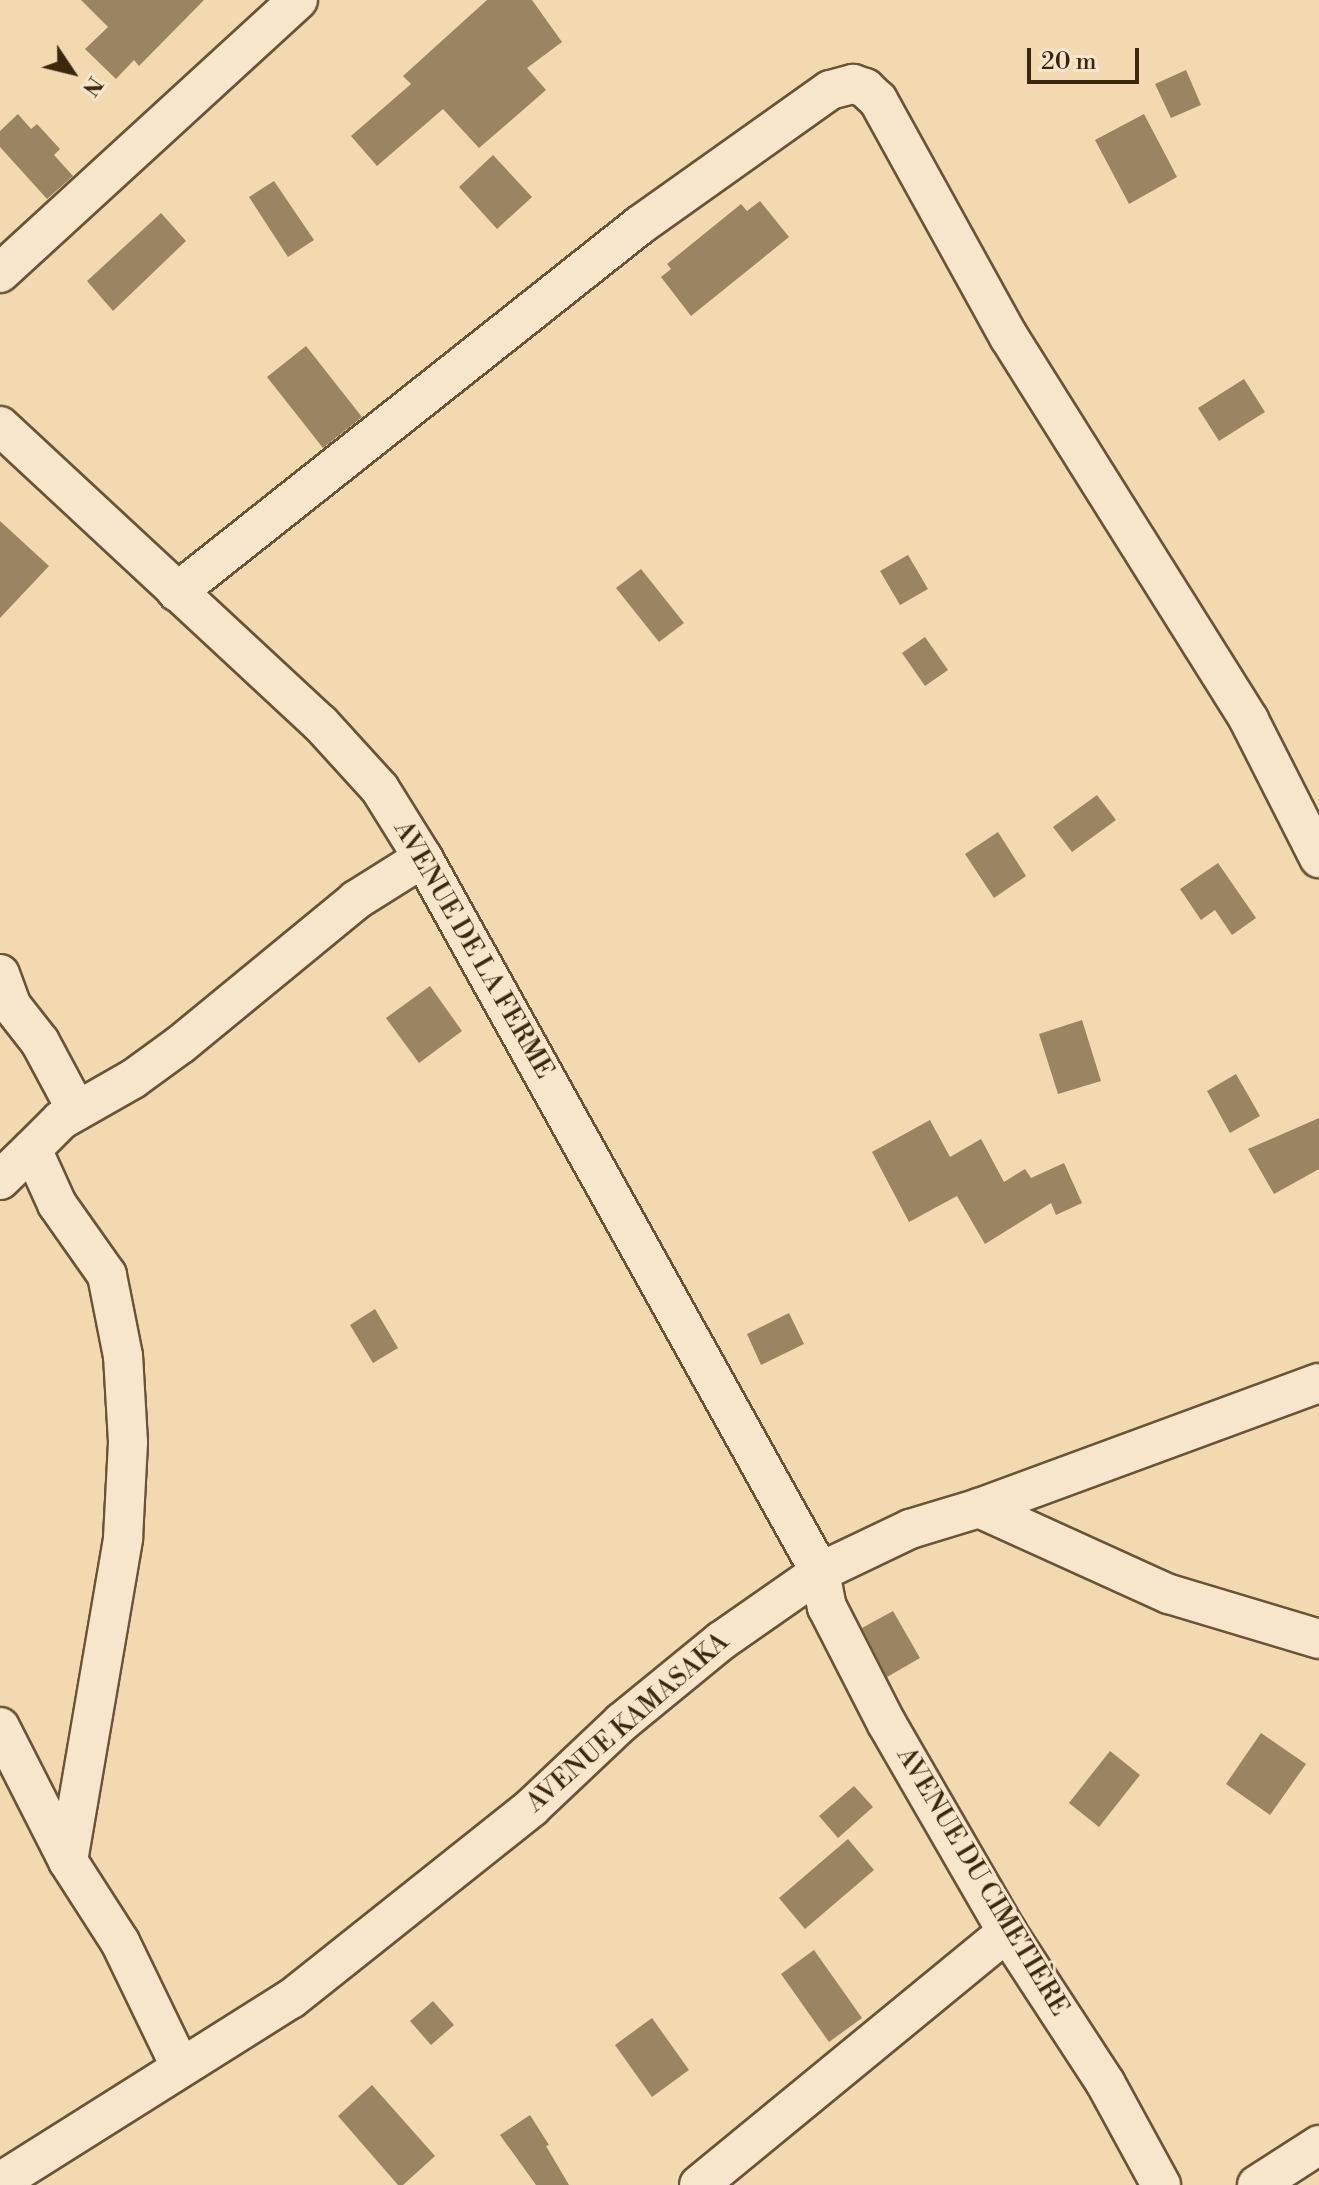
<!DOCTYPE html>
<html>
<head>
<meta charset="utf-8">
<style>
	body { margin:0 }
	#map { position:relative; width:1319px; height:2185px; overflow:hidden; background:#f2d9af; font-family:"Libre Bodoni",serif }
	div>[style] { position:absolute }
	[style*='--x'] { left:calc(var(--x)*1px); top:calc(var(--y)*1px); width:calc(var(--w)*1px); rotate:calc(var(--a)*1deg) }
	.building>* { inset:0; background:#9a8462 }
	.roads { filter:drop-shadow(2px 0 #695436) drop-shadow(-2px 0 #695436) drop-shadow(0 2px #695436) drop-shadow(0 -2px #695436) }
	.minor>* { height:38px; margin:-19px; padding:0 19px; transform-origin:19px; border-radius:19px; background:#f7e6cb }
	span { translate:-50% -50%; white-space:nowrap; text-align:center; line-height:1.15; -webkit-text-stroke:6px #f7e6cb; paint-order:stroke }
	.street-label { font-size:26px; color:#3b270e }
	.north { position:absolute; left:32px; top:32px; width:80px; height:80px; -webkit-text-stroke:6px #f7e6cb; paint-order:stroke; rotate:125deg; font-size:22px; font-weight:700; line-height:32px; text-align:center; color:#3b270e }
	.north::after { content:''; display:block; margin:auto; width:28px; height:36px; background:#3b270e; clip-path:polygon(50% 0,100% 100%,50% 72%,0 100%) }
	.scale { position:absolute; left:1027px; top:48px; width:112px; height:36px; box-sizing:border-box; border:4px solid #3b270e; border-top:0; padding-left:10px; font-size:24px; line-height:28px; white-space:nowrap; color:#3b270e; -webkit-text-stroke:6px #f7e6cb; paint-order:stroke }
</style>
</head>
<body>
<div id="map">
	<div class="building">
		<div style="clip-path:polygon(81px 0,204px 0,139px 66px,134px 60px,116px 79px,85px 49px,108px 27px)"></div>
		<div style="clip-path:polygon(487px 0,532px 0,562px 42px,527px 68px,546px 90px,479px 148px,443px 109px,377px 166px,351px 136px,411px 84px,403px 76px)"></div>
		<div style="clip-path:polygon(1186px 70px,1201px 105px,1171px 118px,1155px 84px)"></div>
		<div style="clip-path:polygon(18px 114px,31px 129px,37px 124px,60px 149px,54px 155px,73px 176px,47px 199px,0 147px,0 131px)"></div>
		<div style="clip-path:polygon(1144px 114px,1177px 177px,1129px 204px,1095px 140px)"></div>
		<div style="clip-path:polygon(493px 155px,532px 197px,497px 229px,459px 187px)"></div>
		<div style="clip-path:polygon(274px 181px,314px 240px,288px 257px,249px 197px)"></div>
		<div style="clip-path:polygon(760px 201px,789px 237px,691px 316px,661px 277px,671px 269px,667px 264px,741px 204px,747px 211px)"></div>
		<div style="clip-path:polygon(161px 213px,186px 241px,113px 311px,87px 281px)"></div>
		<div style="clip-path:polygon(306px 346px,362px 417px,323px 448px,267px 377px)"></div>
		<div style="clip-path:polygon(1244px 379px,1265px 412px,1219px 441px,1198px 408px)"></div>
		<div style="clip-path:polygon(0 521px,49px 566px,0 618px)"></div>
		<div style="clip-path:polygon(908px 555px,928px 589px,900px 605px,880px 571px)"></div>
		<div style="clip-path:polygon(641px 569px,684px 623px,659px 642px,616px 588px)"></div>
		<div style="clip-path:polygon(925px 637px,948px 670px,925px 686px,902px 653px)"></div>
		<div style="clip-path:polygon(1097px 795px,1116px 820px,1072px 852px,1053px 827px)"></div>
		<div style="clip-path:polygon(998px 832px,1026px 876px,994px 898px,965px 854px)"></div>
		<div style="clip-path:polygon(1218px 863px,1256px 918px,1232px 935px,1215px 910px,1201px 920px,1180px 889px)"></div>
		<div style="clip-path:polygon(430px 986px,462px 1031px,419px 1063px,386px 1018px)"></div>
		<div style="clip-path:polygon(1082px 1020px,1101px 1081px,1058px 1094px,1039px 1034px)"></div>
		<div style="clip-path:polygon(1236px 1074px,1260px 1116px,1230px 1133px,1207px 1091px)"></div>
		<div style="clip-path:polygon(1319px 1118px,1319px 1169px,1274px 1194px,1248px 1149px)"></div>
		<div style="clip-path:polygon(930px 1120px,950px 1157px,981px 1139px,1004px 1182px,1025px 1169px,1031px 1178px,1064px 1163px,1082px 1203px,1056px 1215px,1051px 1203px,985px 1244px,957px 1196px,909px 1222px,872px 1152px)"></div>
		<div style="clip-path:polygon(375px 1309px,398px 1348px,373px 1363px,350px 1325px)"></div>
		<div style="clip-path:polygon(789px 1313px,804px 1344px,761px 1365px,747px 1334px)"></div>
		<div style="clip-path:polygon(893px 1611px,920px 1658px,887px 1677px,862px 1628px)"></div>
		<div style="clip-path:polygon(1261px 1733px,1306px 1764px,1270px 1815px,1226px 1784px)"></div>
		<div style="clip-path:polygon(1110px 1751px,1140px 1775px,1099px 1827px,1069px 1803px)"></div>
		<div style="clip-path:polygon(854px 1786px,873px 1807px,838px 1838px,819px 1816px)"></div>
		<div style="clip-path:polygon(848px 1839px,874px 1870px,805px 1929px,779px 1898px)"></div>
		<div style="clip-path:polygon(814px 1950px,862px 2018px,829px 2042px,781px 1974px)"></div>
		<div style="clip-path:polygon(433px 2001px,454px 2025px,431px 2045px,410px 2021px)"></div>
		<div style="clip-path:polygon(652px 2018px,689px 2070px,652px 2097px,615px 2045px)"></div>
		<div style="clip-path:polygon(372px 2085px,435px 2156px,403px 2185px,398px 2185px,338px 2116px)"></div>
		<div style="clip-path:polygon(530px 2115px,549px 2145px,546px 2146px,569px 2185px,536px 2185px,500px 2135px)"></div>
	</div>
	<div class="roads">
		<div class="minor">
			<div style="--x:0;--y:273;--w:404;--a:-42.5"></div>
			<div style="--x:0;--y:426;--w:437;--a:42.9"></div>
			<div style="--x:320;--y:723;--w:89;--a:47.7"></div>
			<div style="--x:380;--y:789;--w:81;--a:58.1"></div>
			<div style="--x:423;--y:858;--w:817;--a:60.92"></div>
			<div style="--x:820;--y:1572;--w:36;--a:79"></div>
			<div style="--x:827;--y:1607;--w:131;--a:62.9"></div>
			<div style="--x:887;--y:1724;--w:240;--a:60"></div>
			<div style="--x:1007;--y:1932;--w:181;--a:56.9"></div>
			<div style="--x:1106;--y:2084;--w:115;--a:61.4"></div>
			<div style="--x:177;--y:592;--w:591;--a:-38.4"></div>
			<div style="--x:640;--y:225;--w:233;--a:-35.4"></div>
			<div style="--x:830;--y:90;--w:24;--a:-15"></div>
			<div style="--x:853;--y:84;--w:13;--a:18"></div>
			<div style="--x:865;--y:88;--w:18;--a:43"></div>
			<div style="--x:878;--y:100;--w:271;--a:61.1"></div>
			<div style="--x:1009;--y:337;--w:452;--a:57.9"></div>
			<div style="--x:1249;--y:720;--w:155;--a:63.1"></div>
			<div style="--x:0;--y:974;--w:33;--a:70"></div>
			<div style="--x:11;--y:1005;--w:47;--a:51.9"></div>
			<div style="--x:40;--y:1042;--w:78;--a:61.8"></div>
			<div style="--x:0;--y:1180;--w:45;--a:-44.1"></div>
			<div style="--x:979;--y:1508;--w:209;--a:24.4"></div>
			<div style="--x:1169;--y:1594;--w:157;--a:16.7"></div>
			<div style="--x:0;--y:1727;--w:150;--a:63.1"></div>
			<div style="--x:180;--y:2066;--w:138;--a:-115.8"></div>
			<div style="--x:120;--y:1942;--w:96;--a:-122.7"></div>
			<div style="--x:68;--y:1861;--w:328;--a:-80.3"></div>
			<div style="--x:123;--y:1538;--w:96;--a:-87"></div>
			<div style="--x:128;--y:1442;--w:86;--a:-93.3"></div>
			<div style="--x:123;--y:1356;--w:83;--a:-101.2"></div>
			<div style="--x:107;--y:1275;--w:87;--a:-125.2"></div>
			<div style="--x:57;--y:1204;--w:60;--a:-114.4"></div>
			<div style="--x:32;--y:1149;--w:41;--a:-45"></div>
			<div style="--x:61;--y:1120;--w:83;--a:-29.7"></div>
			<div style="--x:133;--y:1079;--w:59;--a:-36.1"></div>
			<div style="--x:181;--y:1044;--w:227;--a:-39.4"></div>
			<div style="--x:356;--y:900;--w:79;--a:-32.1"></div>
			<div style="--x:0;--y:2182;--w:344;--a:-32.2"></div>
			<div style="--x:291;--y:1999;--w:308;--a:-38.5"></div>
			<div style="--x:532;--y:1807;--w:124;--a:-43.4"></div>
			<div style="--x:622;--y:1722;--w:128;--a:-39.3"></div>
			<div style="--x:721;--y:1641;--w:121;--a:-34.9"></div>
			<div style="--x:820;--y:1572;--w:100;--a:-25.5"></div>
			<div style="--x:910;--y:1529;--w:72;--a:-16.9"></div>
			<div style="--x:979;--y:1508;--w:362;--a:-20.2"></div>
			<div style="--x:699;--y:2185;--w:399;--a:-39.4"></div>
			<div style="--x:1257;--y:2185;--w:74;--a:-32.8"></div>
		</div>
	</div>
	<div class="street-label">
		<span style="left:473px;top:950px;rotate:60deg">AVENUE DE LA FERME</span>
		<span style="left:628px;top:1723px;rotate:-41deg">AVENUE KAMASAKA</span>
		<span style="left:982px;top:1882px;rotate:59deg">AVENUE DU CIMETIÈRE</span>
	</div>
	<div class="north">N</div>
	<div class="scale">20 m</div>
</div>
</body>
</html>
